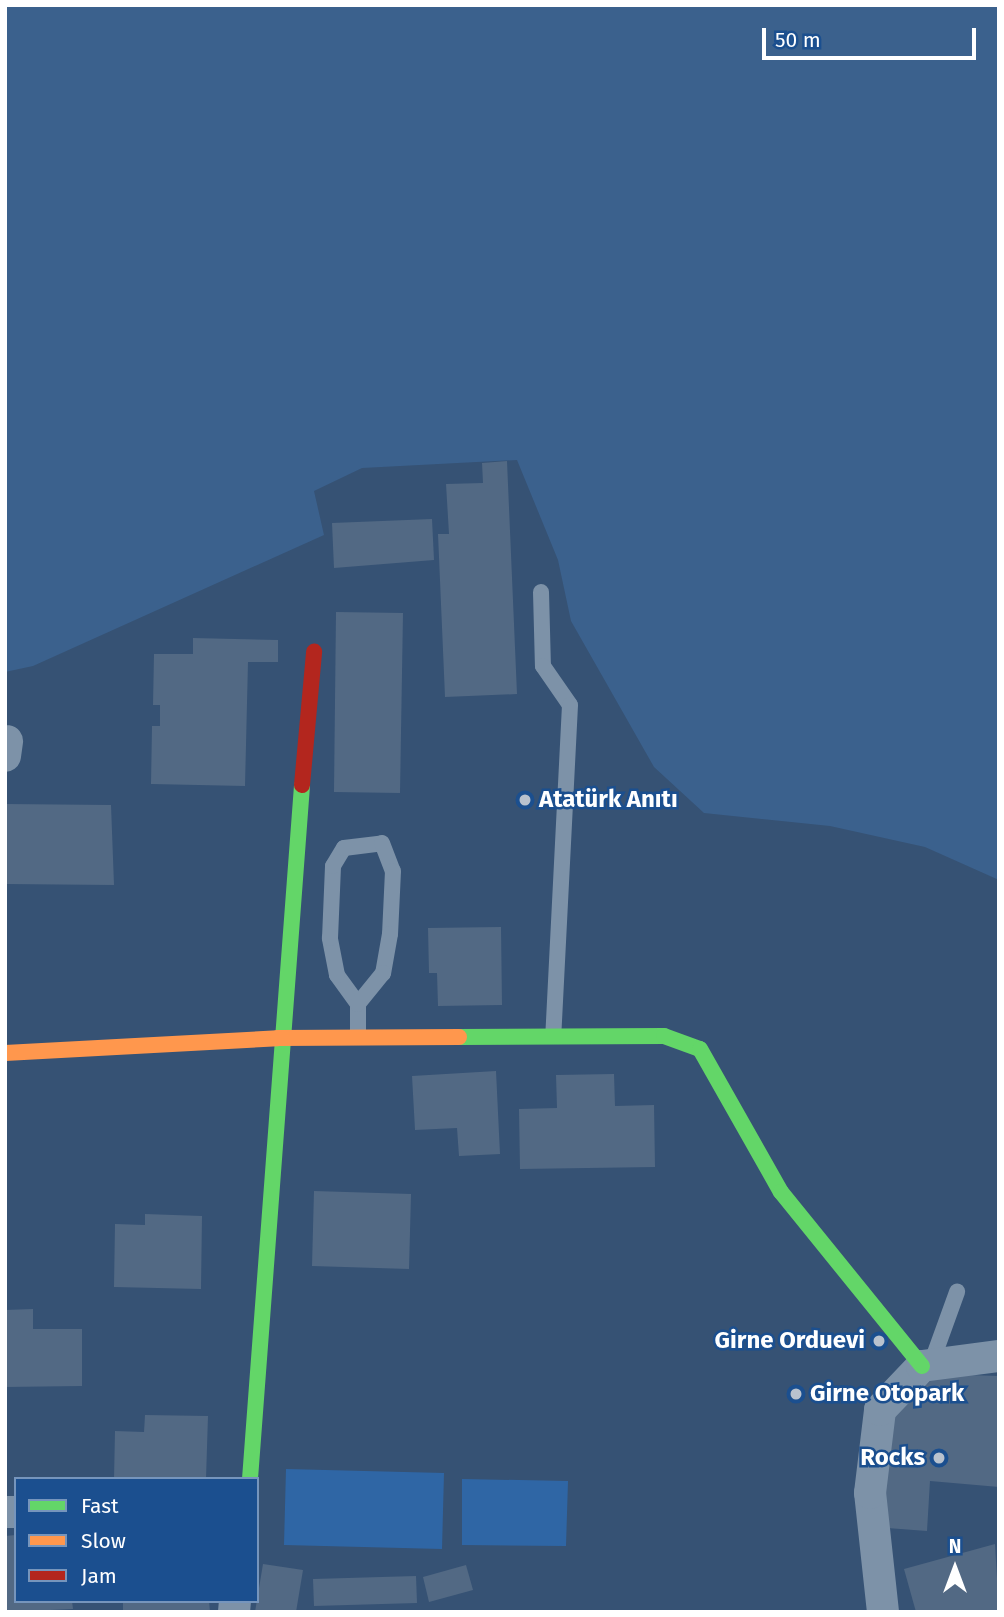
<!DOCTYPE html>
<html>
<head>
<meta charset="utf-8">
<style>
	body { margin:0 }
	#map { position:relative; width:1004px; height:1617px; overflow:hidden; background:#365274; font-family:"Fira Sans",sans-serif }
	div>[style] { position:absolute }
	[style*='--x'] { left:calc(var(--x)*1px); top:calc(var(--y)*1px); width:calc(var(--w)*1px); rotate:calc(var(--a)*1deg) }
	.green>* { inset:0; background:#2f66a5 }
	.water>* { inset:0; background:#3b618d }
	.building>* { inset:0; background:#526984 }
	.lane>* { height:16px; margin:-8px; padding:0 8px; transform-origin:8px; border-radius:8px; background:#7d92a8 }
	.street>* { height:32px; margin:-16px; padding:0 16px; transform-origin:16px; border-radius:16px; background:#7d92a8 }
	.fast>* { height:16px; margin:-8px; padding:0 8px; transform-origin:8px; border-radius:8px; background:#63d668 }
	.slow>* { height:16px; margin:-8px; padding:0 8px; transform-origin:8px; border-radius:8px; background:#ff974d }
	.jam>* { height:16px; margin:-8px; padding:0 8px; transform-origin:8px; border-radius:8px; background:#b3261e }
	.dots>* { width:19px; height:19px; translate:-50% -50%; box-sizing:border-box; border:4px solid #1b4f8f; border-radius:50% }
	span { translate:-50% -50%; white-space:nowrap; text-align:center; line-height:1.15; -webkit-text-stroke:5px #1b4f8f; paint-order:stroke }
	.poi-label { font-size:24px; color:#fff; font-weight:700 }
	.left { translate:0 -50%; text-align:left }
	.right { translate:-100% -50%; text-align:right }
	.frame { position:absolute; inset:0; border:7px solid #fff; pointer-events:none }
	.legend { position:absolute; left:14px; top:1477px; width:245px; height:126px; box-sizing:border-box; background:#1b4f8f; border:2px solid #7695bc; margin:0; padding:9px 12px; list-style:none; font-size:21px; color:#fff }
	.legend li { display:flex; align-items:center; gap:14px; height:35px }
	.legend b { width:35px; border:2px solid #7695bc }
	.north { position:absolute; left:920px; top:1533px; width:70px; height:70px; -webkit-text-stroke:5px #1b4f8f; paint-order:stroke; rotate:0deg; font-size:19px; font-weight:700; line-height:28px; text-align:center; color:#fff }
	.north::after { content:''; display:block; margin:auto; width:24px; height:32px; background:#fff; clip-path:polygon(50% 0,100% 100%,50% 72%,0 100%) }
	.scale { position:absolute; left:762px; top:28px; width:214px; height:32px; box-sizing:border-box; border:4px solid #fff; border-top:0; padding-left:9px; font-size:21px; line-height:24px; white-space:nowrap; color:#fff; -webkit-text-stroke:5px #1b4f8f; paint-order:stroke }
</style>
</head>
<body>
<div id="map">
	<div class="green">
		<div style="clip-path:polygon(286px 1469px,444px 1473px,442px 1549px,284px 1545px)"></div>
		<div style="clip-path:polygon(462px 1479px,568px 1481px,566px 1546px,462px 1545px)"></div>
	</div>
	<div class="water">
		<div style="clip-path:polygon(5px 5px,999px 5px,999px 880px,925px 847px,830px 826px,704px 813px,654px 767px,571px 621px,558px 560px,517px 460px,362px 468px,314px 491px,324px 535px,33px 666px,5px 672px)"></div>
	</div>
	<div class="building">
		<div style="clip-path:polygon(507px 461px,517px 694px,445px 697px,438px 534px,449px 534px,446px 484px,483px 483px,482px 463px)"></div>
		<div style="clip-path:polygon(432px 519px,434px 560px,334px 568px,332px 523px)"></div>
		<div style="clip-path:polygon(336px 612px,403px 613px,400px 793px,334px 792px)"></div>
		<div style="clip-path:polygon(193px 638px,278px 640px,278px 662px,248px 662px,245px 786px,151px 784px,152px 726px,160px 726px,160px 705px,153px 705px,154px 654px,193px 654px)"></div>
		<div style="clip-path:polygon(5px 804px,111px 805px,114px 885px,5px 884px)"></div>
		<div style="clip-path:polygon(501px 927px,502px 1005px,438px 1006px,437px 973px,429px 973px,428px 928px)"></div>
		<div style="clip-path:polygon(496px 1071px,500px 1154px,459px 1156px,457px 1128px,415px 1130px,412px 1076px)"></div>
		<div style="clip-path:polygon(614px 1074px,615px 1106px,654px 1105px,655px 1167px,520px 1169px,519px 1109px,557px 1108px,556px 1075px)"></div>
		<div style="clip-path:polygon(314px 1191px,411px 1194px,409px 1269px,312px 1266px)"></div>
		<div style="clip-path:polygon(145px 1214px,202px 1216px,201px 1289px,114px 1287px,115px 1224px,145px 1225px)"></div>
		<div style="clip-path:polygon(33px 1309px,33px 1329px,82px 1329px,82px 1386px,5px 1387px,5px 1310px)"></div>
		<div style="clip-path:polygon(938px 1374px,999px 1376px,999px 1487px,930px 1481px,927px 1531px,874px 1527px,893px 1416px)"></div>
		<div style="clip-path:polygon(145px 1415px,208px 1416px,206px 1479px,114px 1479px,115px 1431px,144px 1432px)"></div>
		<div style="clip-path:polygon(16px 1535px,16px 1601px,72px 1601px,73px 1609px,5px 1612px,5px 1536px)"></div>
		<div style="clip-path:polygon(995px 1544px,999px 1612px,916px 1612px,904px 1569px)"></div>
		<div style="clip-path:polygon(263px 1564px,303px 1570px,296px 1612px,255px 1612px)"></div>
		<div style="clip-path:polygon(466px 1565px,473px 1590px,429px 1602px,423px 1577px)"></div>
		<div style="clip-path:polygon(416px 1576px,417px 1603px,314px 1606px,313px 1579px)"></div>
		<div style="clip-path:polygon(123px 1601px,209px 1601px,210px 1612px,123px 1612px)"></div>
	</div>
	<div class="lane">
		<div style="--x:541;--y:592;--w:74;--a:88.5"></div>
		<div style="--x:543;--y:666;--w:47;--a:55.3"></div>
		<div style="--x:570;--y:705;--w:331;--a:92.9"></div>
		<div style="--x:358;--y:1037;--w:33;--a:-90"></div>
		<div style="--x:358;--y:1004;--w:36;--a:-126"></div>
		<div style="--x:337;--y:975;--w:38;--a:-101"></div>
		<div style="--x:330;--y:938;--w:72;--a:-87.6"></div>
		<div style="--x:333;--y:866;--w:21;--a:-59"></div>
		<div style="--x:344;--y:848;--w:38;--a:-7"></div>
		<div style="--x:382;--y:843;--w:30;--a:69"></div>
		<div style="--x:393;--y:871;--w:63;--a:92.7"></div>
		<div style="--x:390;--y:934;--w:40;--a:100"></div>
		<div style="--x:383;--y:973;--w:40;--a:129"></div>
		<div style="--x:931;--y:1364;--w:77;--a:-70.1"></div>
	</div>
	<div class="street">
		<div style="--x:5;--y:756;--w:15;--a:-82"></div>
		<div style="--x:5;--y:1512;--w:11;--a:0"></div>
		<div style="--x:234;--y:1612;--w:11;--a:-85"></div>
		<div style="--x:883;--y:1612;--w:120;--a:-96.2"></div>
		<div style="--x:870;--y:1493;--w:84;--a:-83.1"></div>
		<div style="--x:880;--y:1410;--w:61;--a:-46.3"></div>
		<div style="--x:922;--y:1366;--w:78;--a:-7.4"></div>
	</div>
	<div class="fast">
		<div style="--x:459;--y:1037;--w:205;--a:-0.3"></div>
		<div style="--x:664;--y:1036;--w:38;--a:20"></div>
		<div style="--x:700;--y:1049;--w:164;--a:60.5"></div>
		<div style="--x:781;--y:1192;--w:224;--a:51"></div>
		<div style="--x:250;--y:1479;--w:696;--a:-85.71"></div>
	</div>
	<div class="slow">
		<div style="--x:5;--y:1053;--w:273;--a:-3.1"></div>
		<div style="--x:278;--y:1038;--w:181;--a:-0.3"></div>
	</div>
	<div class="jam">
		<div style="--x:302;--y:785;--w:134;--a:-84.8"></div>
	</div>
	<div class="dots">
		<div style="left:525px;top:800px;background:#b9c2ce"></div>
		<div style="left:879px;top:1341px;background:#b9c2ce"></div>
		<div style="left:796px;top:1394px;background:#b9c2ce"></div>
		<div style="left:939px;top:1458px;background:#b9c2ce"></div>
	</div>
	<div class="poi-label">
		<span class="left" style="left:539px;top:800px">Atatürk Anıtı</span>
		<span class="right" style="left:865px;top:1341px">Girne Orduevi</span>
		<span class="left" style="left:810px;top:1394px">Girne Otopark</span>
		<span class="right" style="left:925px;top:1458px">Rocks</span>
	</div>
	<div class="frame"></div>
	<ul class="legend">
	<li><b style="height:9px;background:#63d668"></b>Fast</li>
	<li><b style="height:9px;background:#ff974d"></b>Slow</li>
	<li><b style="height:9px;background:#b3261e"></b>Jam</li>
	</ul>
	<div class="north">N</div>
	<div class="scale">50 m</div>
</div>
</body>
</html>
